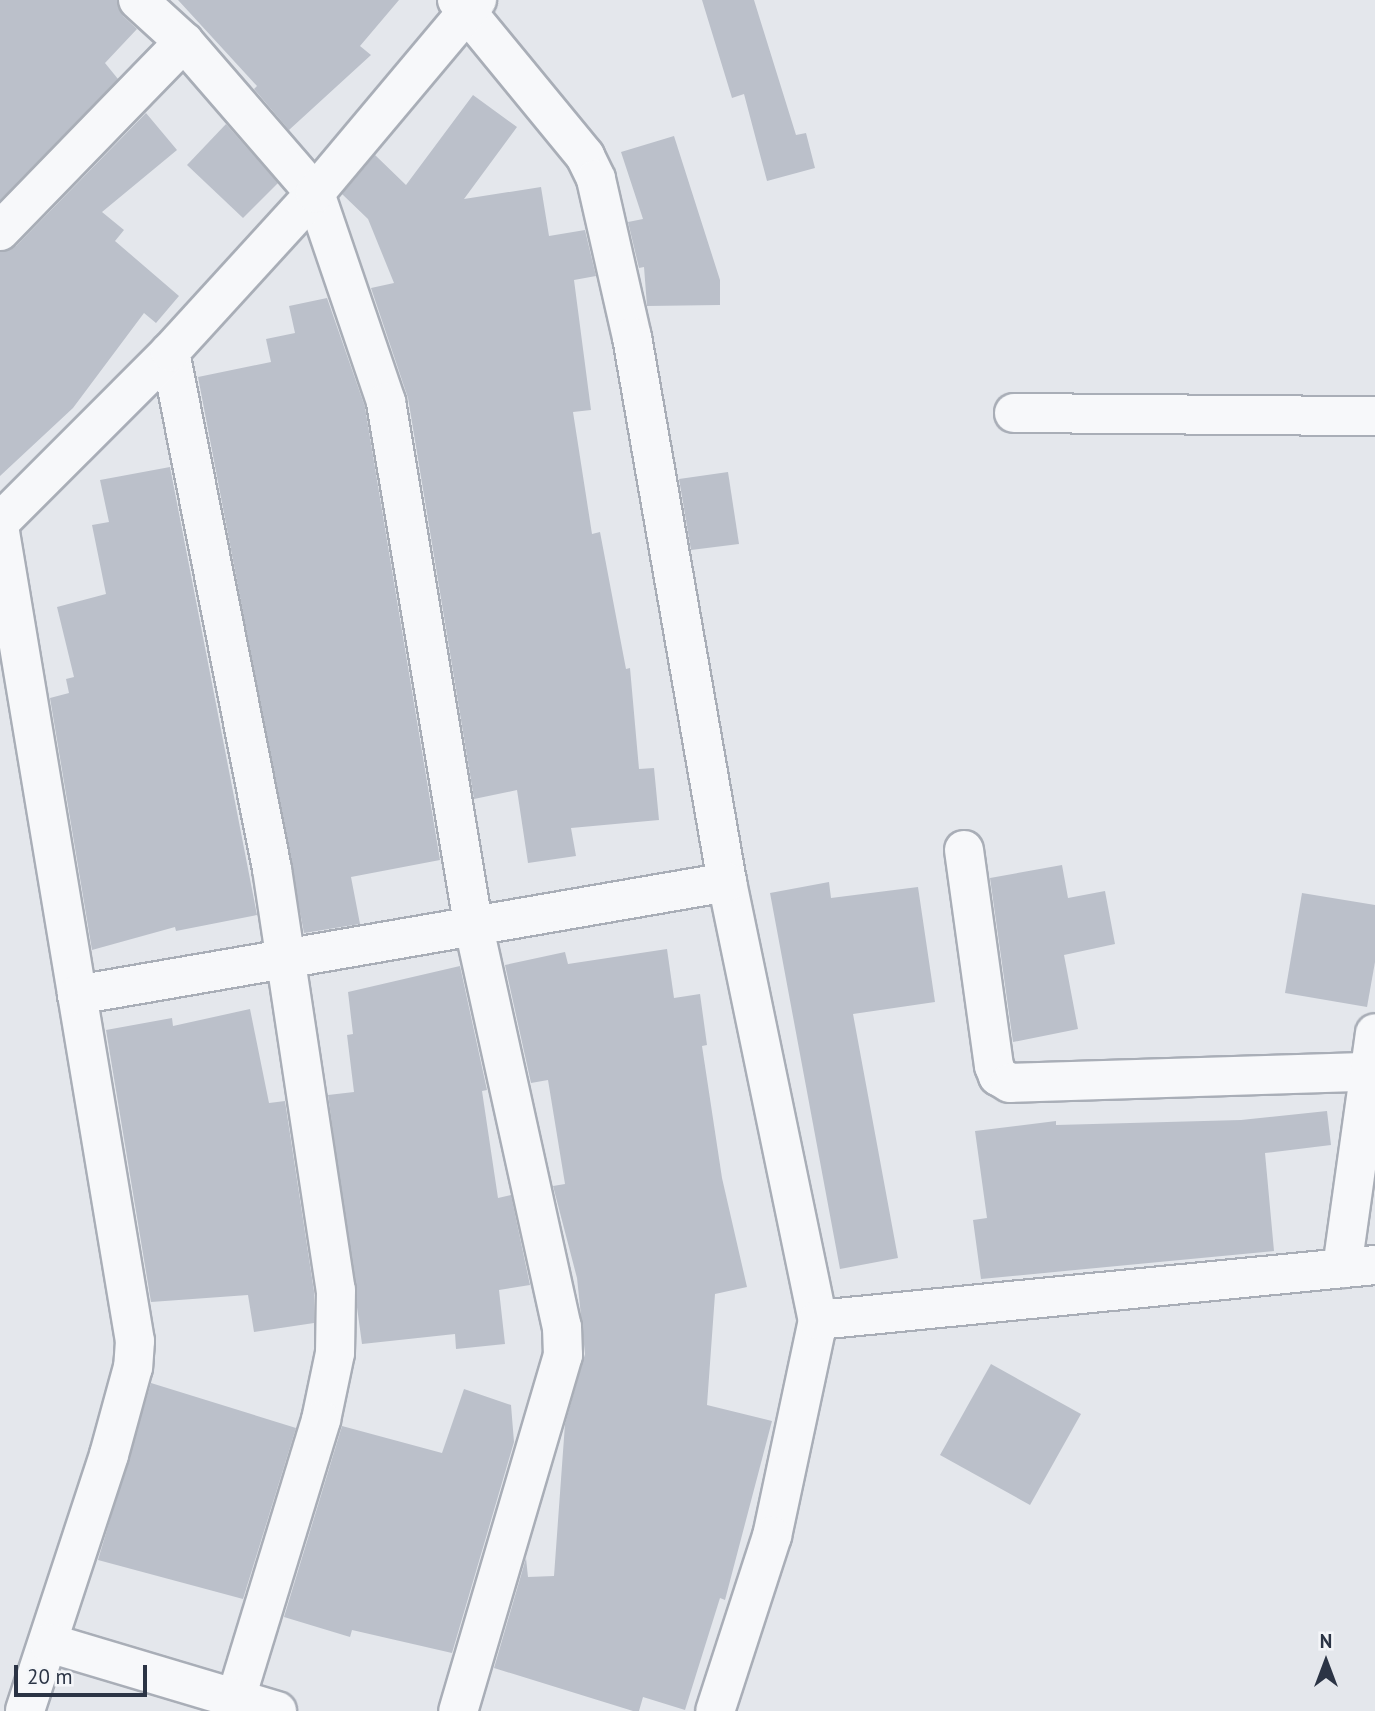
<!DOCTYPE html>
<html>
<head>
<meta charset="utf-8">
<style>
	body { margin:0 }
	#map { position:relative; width:1375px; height:1711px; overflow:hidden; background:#e4e7ec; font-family:"PT Sans",sans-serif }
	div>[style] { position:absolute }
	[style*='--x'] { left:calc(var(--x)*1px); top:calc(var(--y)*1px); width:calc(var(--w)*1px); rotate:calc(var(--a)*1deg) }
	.building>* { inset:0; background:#bbc0ca }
	.roads { filter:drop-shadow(2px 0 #a9aeb7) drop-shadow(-2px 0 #a9aeb7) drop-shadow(0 2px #a9aeb7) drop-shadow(0 -2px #a9aeb7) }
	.minor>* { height:38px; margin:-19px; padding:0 19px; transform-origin:19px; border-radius:19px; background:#f7f8fa }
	span { translate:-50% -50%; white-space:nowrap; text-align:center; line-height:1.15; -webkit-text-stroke:5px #f4f6f9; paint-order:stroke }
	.north { position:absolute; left:1291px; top:1627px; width:70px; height:70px; -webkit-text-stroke:5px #f4f6f9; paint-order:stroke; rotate:0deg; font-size:19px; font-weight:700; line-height:28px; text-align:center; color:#2b3445 }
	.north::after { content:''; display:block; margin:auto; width:24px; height:32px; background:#2b3445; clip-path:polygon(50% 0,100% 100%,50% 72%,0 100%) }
	.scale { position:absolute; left:14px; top:1665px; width:133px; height:32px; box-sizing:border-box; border:4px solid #2b3445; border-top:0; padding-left:9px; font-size:21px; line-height:24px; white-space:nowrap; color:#2b3445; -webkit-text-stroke:5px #f4f6f9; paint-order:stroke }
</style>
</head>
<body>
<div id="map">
	<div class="building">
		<div style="clip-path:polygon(0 0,117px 0,123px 16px,137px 29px,105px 63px,118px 79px,0 200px)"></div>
		<div style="clip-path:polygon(178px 0,399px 0,360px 46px,371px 55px,289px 130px,254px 89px,257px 86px)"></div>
		<div style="clip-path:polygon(702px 0,754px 0,796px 135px,806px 133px,815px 168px,767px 181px,744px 94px,732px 98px)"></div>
		<div style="clip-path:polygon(473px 95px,517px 127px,464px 199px,541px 187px,549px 236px,585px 230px,596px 276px,574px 280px,591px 410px,573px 412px,592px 534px,600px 532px,626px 669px,630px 668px,639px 769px,654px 768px,659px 820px,571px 828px,576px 856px,528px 863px,517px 790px,474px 799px,408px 398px,371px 288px,394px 283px,368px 219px,342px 194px,375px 155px,406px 185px)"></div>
		<div style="clip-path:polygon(146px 113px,177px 150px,102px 212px,124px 230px,115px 241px,179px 296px,156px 323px,144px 313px,73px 408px,0 476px,0 252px,16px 246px)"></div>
		<div style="clip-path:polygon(226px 124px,278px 183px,243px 218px,187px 165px)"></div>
		<div style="clip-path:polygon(674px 136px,720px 280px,720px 305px,647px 306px,644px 267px,639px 268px,628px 222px,643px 219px,621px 152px)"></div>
		<div style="clip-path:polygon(327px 298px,365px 407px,440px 860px,351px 877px,360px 924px,304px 933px,198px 377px,271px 362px,266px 339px,295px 333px,289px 306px)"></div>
		<div style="clip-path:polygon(170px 467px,257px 915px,176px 931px,175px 927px,92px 950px,50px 698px,69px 693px,66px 679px,74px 677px,57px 607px,106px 594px,92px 525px,109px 522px,100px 480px)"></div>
		<div style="clip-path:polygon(728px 472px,739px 544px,691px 550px,679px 479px)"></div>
		<div style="clip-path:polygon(1062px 865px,1068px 898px,1105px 891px,1115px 944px,1064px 955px,1078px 1029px,1013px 1042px,990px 878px)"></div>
		<div style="clip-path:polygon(829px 882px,831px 898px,918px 887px,935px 1002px,853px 1014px,898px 1258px,840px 1269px,770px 893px)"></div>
		<div style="clip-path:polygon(1302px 893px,1375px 905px,1375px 962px,1367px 1007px,1285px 993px)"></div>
		<div style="clip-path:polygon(667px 949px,674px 998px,700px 994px,707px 1045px,702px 1046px,722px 1178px,747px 1287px,715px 1294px,707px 1405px,772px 1421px,725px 1600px,720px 1598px,685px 1710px,643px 1697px,639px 1711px,633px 1711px,494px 1668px,526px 1558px,528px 1577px,554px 1576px,565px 1424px,585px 1354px,577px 1278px,553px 1186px,565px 1184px,548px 1080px,531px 1083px,505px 965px,565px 952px,568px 964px)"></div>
		<div style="clip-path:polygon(460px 966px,487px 1090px,482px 1091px,498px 1198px,511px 1195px,530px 1285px,499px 1290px,505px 1344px,456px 1349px,455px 1334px,362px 1344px,328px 1095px,354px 1092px,347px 1035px,353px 1034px,348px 992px)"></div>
		<div style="clip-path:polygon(250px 1009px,269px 1103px,285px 1101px,314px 1291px,314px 1323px,254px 1332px,248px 1295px,151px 1302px,106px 1030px,172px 1018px,173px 1026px)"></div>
		<div style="clip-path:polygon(1327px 1111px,1331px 1145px,1265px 1153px,1274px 1251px,981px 1279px,973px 1220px,987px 1218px,975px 1131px,1056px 1121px,1056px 1125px,1241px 1120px)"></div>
		<div style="clip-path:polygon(991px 1364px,1081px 1414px,1030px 1505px,940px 1455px)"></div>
		<div style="clip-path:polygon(151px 1383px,296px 1428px,243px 1599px,98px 1560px)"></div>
		<div style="clip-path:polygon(464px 1389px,511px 1405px,514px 1442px,452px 1653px,352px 1630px,350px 1637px,284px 1617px,342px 1426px,442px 1453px)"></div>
	</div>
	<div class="roads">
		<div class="minor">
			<div style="--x:138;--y:0;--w:62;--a:42.4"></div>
			<div style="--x:184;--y:42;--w:200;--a:49.1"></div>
			<div style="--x:315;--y:193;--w:221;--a:71.2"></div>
			<div style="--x:386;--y:402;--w:528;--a:80.52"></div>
			<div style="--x:473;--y:923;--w:414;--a:77.6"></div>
			<div style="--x:562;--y:1327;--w:28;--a:88"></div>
			<div style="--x:563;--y:1355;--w:371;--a:106.4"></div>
			<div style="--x:457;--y:0;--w:202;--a:50.6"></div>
			<div style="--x:585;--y:156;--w:25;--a:64"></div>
			<div style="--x:596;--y:179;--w:162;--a:77.2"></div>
			<div style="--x:632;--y:337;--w:553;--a:80.11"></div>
			<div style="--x:727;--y:882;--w:447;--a:78.3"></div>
			<div style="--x:818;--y:1320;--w:221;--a:102"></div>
			<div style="--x:772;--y:1536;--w:184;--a:108"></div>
			<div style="--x:0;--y:231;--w:264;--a:-45.8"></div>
			<div style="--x:170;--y:352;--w:527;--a:78.84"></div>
			<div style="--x:272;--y:869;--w:426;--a:81.4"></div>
			<div style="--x:336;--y:1290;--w:63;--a:90.9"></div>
			<div style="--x:335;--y:1353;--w:68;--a:101.8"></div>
			<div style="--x:321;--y:1420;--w:304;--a:107"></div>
			<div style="--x:1014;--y:413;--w:361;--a:0.5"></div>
			<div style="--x:0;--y:522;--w:240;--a:-45"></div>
			<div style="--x:170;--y:352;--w:215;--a:-47.6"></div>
			<div style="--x:315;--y:193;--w:252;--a:-50"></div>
			<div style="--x:0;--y:532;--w:820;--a:80.53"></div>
			<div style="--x:135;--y:1341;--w:26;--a:94"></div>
			<div style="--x:133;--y:1367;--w:91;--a:105.3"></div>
			<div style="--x:109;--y:1455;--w:269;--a:108.2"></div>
			<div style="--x:964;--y:850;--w:218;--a:82.1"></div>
			<div style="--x:994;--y:1066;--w:11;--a:68"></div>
			<div style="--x:998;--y:1076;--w:14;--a:30"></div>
			<div style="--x:1010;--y:1083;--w:359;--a:-1.8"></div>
			<div style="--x:77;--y:995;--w:660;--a:-9.86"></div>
			<div style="--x:1342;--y:1268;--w:237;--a:-82"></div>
			<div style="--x:818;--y:1320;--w:560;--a:-5.64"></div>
			<div style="--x:49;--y:1643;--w:238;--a:16.6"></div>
		</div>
	</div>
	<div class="north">N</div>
	<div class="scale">20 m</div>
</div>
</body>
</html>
